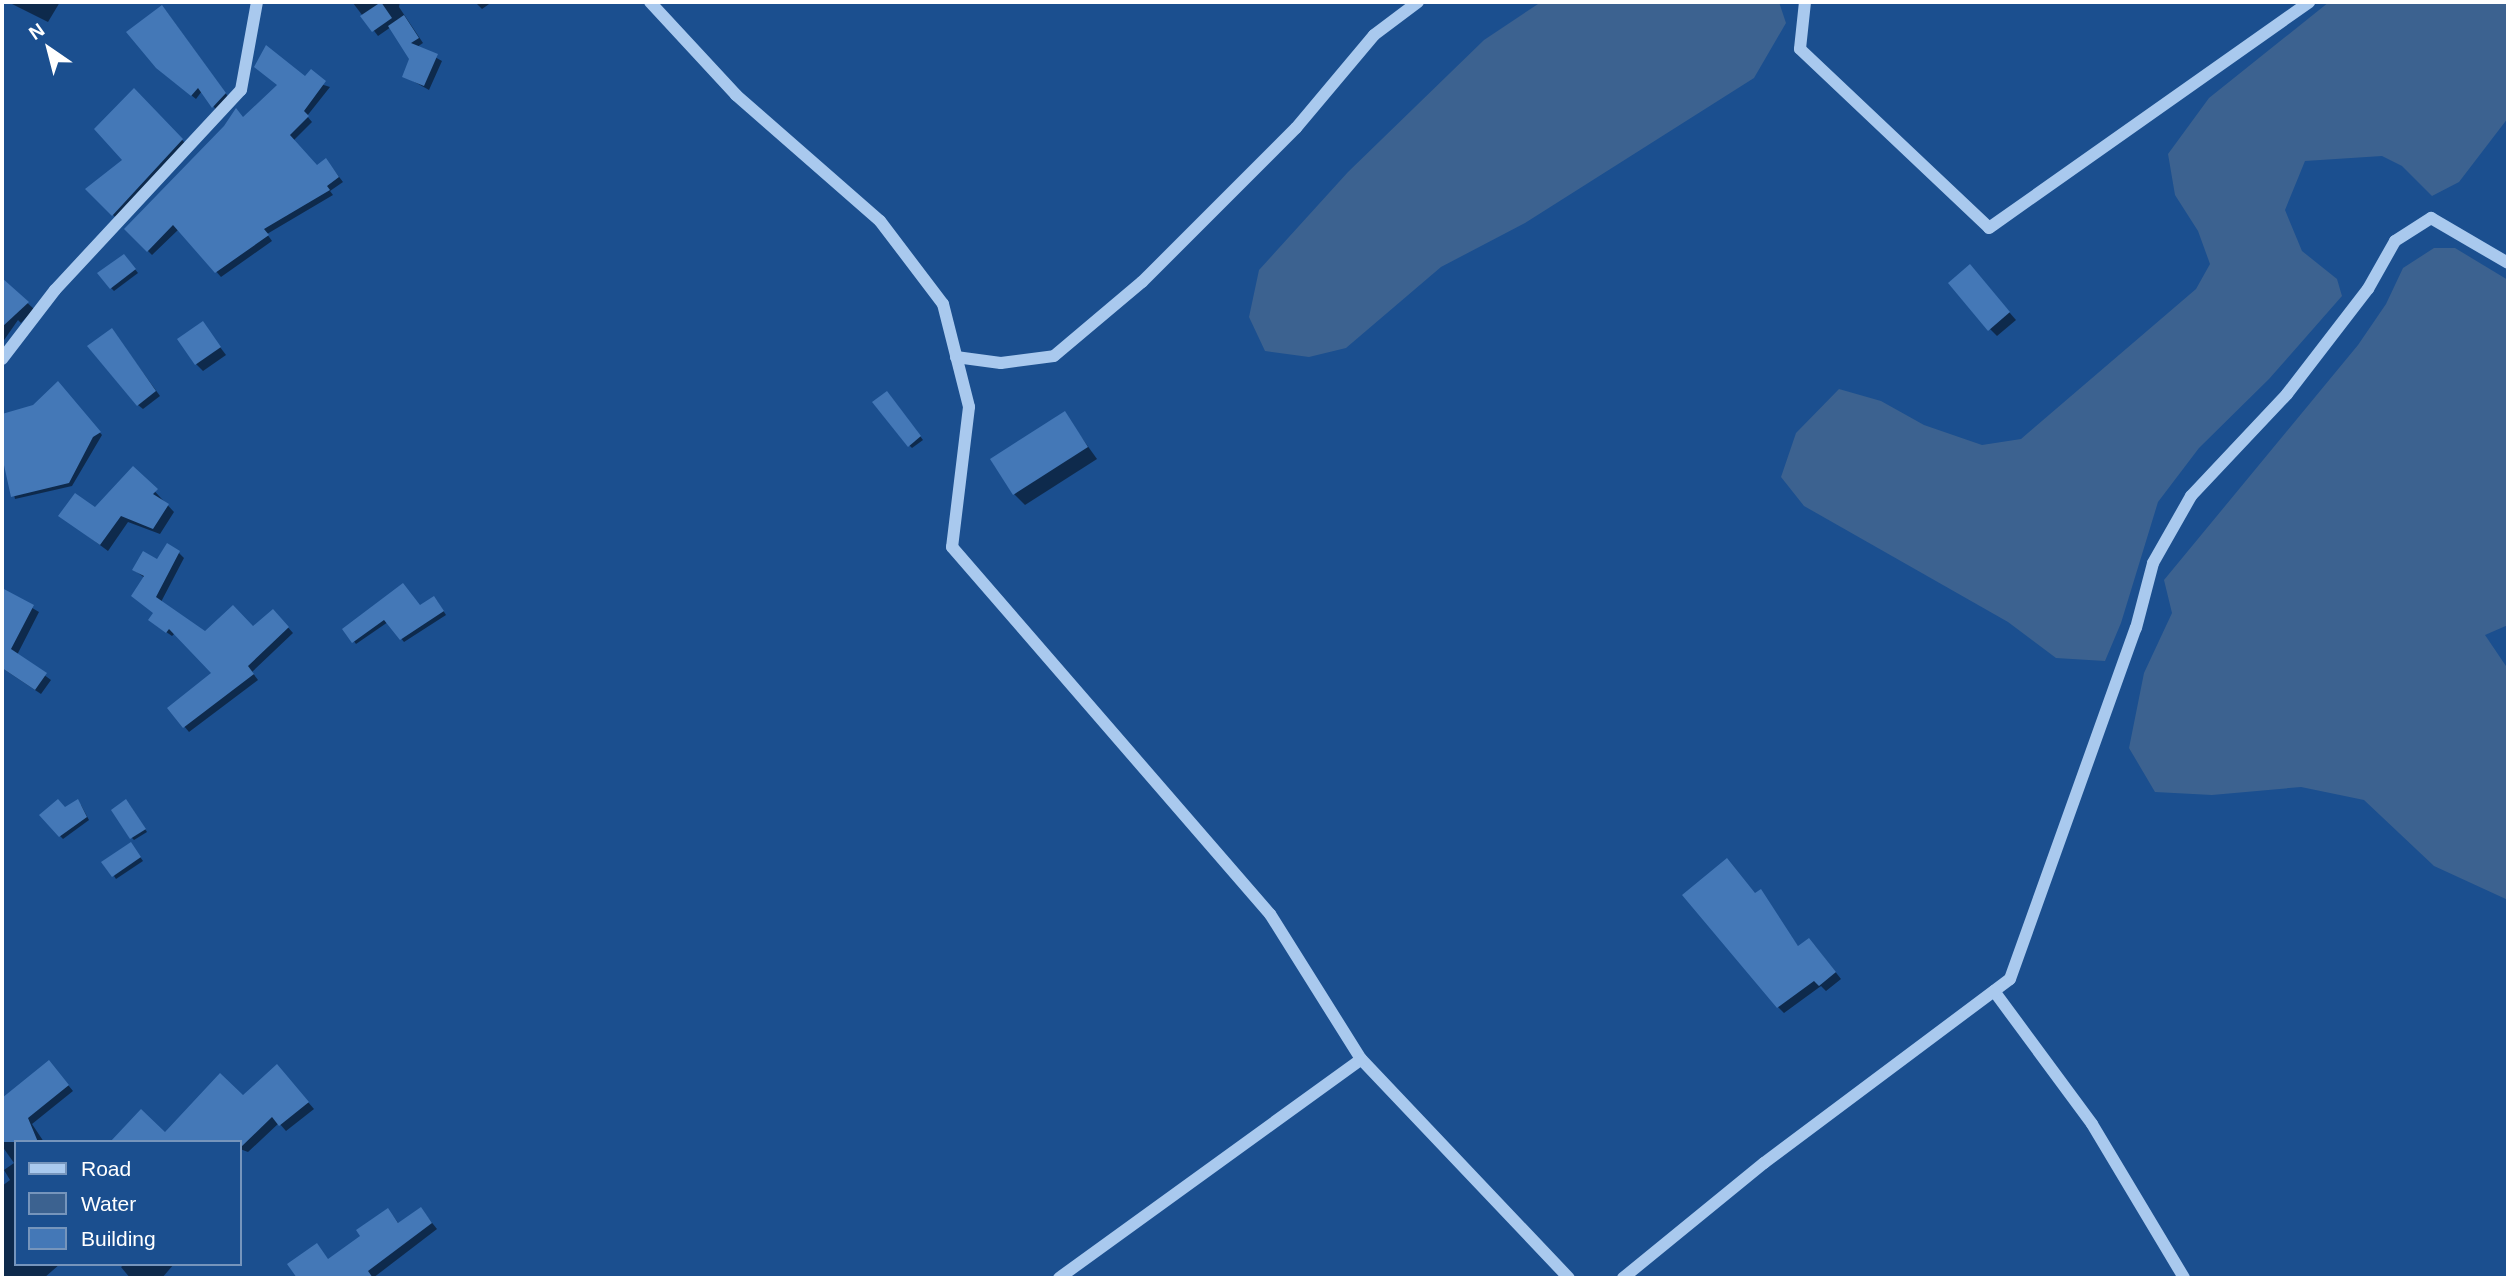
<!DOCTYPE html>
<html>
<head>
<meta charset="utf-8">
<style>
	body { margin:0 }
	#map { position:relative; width:2510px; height:1280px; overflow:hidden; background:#1b4f8f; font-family:Arial,sans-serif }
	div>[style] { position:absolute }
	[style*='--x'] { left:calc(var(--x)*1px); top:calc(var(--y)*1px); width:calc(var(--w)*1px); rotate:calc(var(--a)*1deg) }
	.water>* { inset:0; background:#3c6290 }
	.shadow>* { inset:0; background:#0007 }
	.building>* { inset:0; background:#4478b7 }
	.minor>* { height:12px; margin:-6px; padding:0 6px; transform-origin:6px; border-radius:6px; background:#a9c9ee }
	span { translate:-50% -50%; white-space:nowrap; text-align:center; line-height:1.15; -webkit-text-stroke:5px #1b4f8f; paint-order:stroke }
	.frame { position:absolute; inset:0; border:4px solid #fff; pointer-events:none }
	.legend { position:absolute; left:14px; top:1140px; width:228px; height:126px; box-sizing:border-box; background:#1b4f8f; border:2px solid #7695bc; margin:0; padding:9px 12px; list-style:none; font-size:21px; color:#fff }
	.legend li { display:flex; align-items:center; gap:14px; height:35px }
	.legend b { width:35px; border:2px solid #7695bc }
	.north { position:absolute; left:14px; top:14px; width:70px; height:70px; -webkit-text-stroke:5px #1b4f8f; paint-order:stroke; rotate:325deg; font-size:19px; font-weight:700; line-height:28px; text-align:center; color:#fff }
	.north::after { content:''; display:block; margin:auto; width:24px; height:32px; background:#fff; clip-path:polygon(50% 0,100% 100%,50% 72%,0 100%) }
</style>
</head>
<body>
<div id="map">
	<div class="water">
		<div style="clip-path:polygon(1541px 2px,1779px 2px,1786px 23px,1754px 78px,1525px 223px,1441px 267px,1346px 348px,1309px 357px,1265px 351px,1249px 317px,1259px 270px,1348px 172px,1484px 40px)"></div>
		<div style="clip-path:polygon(2329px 2px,2508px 2px,2508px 118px,2459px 182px,2432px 196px,2402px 166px,2382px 156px,2305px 161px,2285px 210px,2302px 251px,2337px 279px,2342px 296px,2269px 379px,2199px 448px,2158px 502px,2121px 623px,2105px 661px,2056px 658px,2008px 622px,1804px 506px,1781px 477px,1796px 433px,1839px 389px,1881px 401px,1924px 425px,1982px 445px,2021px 439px,2196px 289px,2210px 264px,2198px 231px,2175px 195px,2168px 154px,2209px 98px)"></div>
		<div style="clip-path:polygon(2434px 248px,2455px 248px,2508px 280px,2508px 625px,2485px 635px,2508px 669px,2508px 900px,2434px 866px,2364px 800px,2301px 787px,2212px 795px,2155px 792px,2129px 748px,2144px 673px,2172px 613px,2164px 580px,2358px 345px,2386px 304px,2403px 268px)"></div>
	</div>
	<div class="shadow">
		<div style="clip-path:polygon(8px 2px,60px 2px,48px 22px)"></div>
		<div style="clip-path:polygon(400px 2px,399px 7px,423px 43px,417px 47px,442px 61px,429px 90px,404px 76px,411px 59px,391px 27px,378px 36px,353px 3px)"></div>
		<div style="clip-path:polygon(475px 2px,492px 2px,482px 9px)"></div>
		<div style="clip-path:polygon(166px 11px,229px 98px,217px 111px,202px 91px,196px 99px,162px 72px)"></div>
		<div style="clip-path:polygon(305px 79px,330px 87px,307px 116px,312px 122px,293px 141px,317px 167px,330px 165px,343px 182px,330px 191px,333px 195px,267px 234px,272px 241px,221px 277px,179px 229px,152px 255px,126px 229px,243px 118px)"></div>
		<div style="clip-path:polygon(134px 91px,186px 144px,117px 219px,88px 189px,124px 160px)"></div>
		<div style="clip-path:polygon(127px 259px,138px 273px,114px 291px,111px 288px)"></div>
		<div style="clip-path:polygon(1976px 274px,2016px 320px,1997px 336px,1990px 329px)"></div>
		<div style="clip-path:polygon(2px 280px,34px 309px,21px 323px,18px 320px,2px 343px)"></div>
		<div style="clip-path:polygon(202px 323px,226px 355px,203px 371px,196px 364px)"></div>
		<div style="clip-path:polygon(112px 330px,160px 396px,143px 409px,138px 405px)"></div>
		<div style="clip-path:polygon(58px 384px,102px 435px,72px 486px,15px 499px,2px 445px,41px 466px)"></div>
		<div style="clip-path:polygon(890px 396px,923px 440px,912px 448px,909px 445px)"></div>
		<div style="clip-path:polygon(1064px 413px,1097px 459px,1025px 505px,1014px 494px)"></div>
		<div style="clip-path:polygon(133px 468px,174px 512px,160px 534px,128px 522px,108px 551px,61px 516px,95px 509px)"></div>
		<div style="clip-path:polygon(179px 553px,184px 558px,161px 602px,205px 633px,253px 629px,278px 616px,293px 633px,252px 672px,258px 680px,189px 732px,169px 708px,214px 673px,175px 633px,172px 636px,156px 625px,145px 578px,134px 570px)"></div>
		<div style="clip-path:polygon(2px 590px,39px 612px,17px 655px,51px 680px,41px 694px,2px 668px)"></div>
		<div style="clip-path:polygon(437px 601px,446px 615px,404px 642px,388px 622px,356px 644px,345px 629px)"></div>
		<div style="clip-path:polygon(129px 804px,147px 832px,134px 840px,131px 837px)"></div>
		<div style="clip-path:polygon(81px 805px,89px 820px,63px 839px,41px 816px)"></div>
		<div style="clip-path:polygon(133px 847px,143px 861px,116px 879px,114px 876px)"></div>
		<div style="clip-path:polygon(1761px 892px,1799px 948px,1815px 946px,1841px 979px,1826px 991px,1821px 986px,1784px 1013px,1778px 1007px,1755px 895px)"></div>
		<div style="clip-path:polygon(49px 1062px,73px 1091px,32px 1124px,44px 1142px,16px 1142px,16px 1264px,60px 1264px,44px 1278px,2px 1278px,2px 1186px,10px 1180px,4px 1170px,14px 1163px,2px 1146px,2px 1100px)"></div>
		<div style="clip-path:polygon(283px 1073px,314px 1109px,286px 1131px,279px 1123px,248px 1152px,240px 1149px,243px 1097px)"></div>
		<div style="clip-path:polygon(421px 1209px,437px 1229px,373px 1278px,299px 1278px,289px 1264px,329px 1260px,393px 1216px,399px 1224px)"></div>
		<div style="clip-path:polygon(125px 1264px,174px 1264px,162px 1278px,130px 1278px,121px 1267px)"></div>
	</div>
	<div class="building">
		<div style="clip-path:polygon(381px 2px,392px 18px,372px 32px,360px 16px)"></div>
		<div style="clip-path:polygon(162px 5px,226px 93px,212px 108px,198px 88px,191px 96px,156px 68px,126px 32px)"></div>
		<div style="clip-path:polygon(404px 15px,419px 38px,411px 43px,438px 54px,424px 86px,402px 77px,409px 59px,388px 26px)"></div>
		<div style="clip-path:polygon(266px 45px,305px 76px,311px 69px,326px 81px,304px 111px,309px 116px,290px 135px,317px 165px,326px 158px,339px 177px,327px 186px,330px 190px,264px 229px,269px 235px,215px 273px,173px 225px,147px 252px,124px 229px,224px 126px,236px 108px,243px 117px,277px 85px,254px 67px)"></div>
		<div style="clip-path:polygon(134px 88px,183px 139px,112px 216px,85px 189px,122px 160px,94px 129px)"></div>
		<div style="clip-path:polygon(124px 254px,136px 269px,110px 289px,97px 273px)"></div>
		<div style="clip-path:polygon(1970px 264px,2010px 312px,1988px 331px,1948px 283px)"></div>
		<div style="clip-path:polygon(2px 278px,29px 302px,2px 327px)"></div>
		<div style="clip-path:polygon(203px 321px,221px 347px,195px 365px,177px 339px)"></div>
		<div style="clip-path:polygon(112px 328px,156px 391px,137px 406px,87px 346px)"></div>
		<div style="clip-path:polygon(58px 381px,101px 432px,93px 437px,69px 483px,11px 497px,2px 456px,2px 414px,33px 405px)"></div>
		<div style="clip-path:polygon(887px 391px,921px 436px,908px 447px,872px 402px)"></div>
		<div style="clip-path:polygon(1065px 411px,1088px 447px,1013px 495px,990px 459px)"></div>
		<div style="clip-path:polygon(133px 466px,158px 489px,153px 494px,169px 504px,153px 529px,121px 516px,100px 545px,58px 516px,75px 493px,95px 507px)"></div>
		<div style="clip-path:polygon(167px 543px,180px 551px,156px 597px,205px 631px,233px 605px,253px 626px,273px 609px,289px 627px,248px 666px,254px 674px,183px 728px,167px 708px,211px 673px,169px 629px,166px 633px,148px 620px,153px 613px,131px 596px,144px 576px,132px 570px,143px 551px,157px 559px)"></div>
		<div style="clip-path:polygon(403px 583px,420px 605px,434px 596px,444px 611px,400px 640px,384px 620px,352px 643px,342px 629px)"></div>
		<div style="clip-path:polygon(2px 588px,34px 605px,11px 649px,47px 673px,35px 690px,2px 668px)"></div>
		<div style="clip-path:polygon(58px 799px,65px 807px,78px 799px,87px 817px,59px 837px,39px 815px)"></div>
		<div style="clip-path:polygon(126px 799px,146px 829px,130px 839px,111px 810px)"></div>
		<div style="clip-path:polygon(131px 842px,141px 857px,112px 877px,101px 862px)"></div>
		<div style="clip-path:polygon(1727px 858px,1755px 893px,1761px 889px,1798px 946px,1809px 938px,1836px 972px,1819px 986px,1814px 981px,1777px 1008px,1682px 895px)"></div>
		<div style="clip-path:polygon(49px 1060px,69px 1085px,28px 1118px,38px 1142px,2px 1142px,2px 1098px)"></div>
		<div style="clip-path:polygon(277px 1064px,309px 1102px,279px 1126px,272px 1117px,241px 1147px,240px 1142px,110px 1142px,141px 1109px,165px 1132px,220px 1073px,243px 1095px)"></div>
		<div style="clip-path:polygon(421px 1207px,432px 1223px,368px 1271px,373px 1278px,297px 1278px,287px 1264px,317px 1243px,328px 1259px,360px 1236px,356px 1230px,388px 1208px,398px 1223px)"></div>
	</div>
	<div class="minor">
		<div style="--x:650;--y:2;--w:127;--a:47.2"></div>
		<div style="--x:736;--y:95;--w:191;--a:41.2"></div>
		<div style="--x:880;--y:221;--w:104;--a:52.8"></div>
		<div style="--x:943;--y:304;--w:106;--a:75.8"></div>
		<div style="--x:969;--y:407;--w:141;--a:96.9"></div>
		<div style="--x:952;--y:547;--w:486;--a:49.1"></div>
		<div style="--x:1270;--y:914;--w:171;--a:57.9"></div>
		<div style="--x:1361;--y:1059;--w:302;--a:46.5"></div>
		<div style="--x:1805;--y:2;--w:47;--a:96.1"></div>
		<div style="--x:1800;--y:49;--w:260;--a:43.4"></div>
		<div style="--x:1989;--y:228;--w:392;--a:-35.2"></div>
		<div style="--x:956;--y:357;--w:45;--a:7.6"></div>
		<div style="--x:1001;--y:363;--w:53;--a:-7.5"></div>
		<div style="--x:1054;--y:356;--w:115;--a:-40.1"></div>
		<div style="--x:1142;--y:282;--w:218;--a:-45"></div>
		<div style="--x:1296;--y:128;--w:121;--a:-50"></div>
		<div style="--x:1374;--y:35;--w:55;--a:-36.9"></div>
		<div style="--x:2;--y:359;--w:87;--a:-52.5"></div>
		<div style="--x:55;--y:290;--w:273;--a:-47.1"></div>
		<div style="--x:241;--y:90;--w:89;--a:-79.7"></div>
		<div style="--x:1994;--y:991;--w:165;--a:53.6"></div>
		<div style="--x:2092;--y:1124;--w:179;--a:59.1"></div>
		<div style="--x:1059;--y:1278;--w:373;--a:-35.9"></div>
		<div style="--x:1623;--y:1278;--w:182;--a:-39.2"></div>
		<div style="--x:1764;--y:1163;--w:307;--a:-36.8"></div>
		<div style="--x:2010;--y:979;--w:373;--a:-70.3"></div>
		<div style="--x:2136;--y:628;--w:67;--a:-75.3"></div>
		<div style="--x:2153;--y:563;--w:77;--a:-60.4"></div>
		<div style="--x:2191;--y:496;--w:140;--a:-46.7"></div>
		<div style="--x:2287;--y:394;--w:133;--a:-52.4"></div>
		<div style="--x:2368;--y:289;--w:55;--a:-60.6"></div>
		<div style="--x:2395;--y:241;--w:43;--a:-32.6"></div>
		<div style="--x:2431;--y:218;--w:89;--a:30.3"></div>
	</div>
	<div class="frame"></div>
	<ul class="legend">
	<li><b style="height:9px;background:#a9c9ee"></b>Road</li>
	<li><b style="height:19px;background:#3c6290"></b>Water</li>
	<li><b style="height:19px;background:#4478b7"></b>Building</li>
	</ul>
	<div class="north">N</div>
</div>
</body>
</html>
